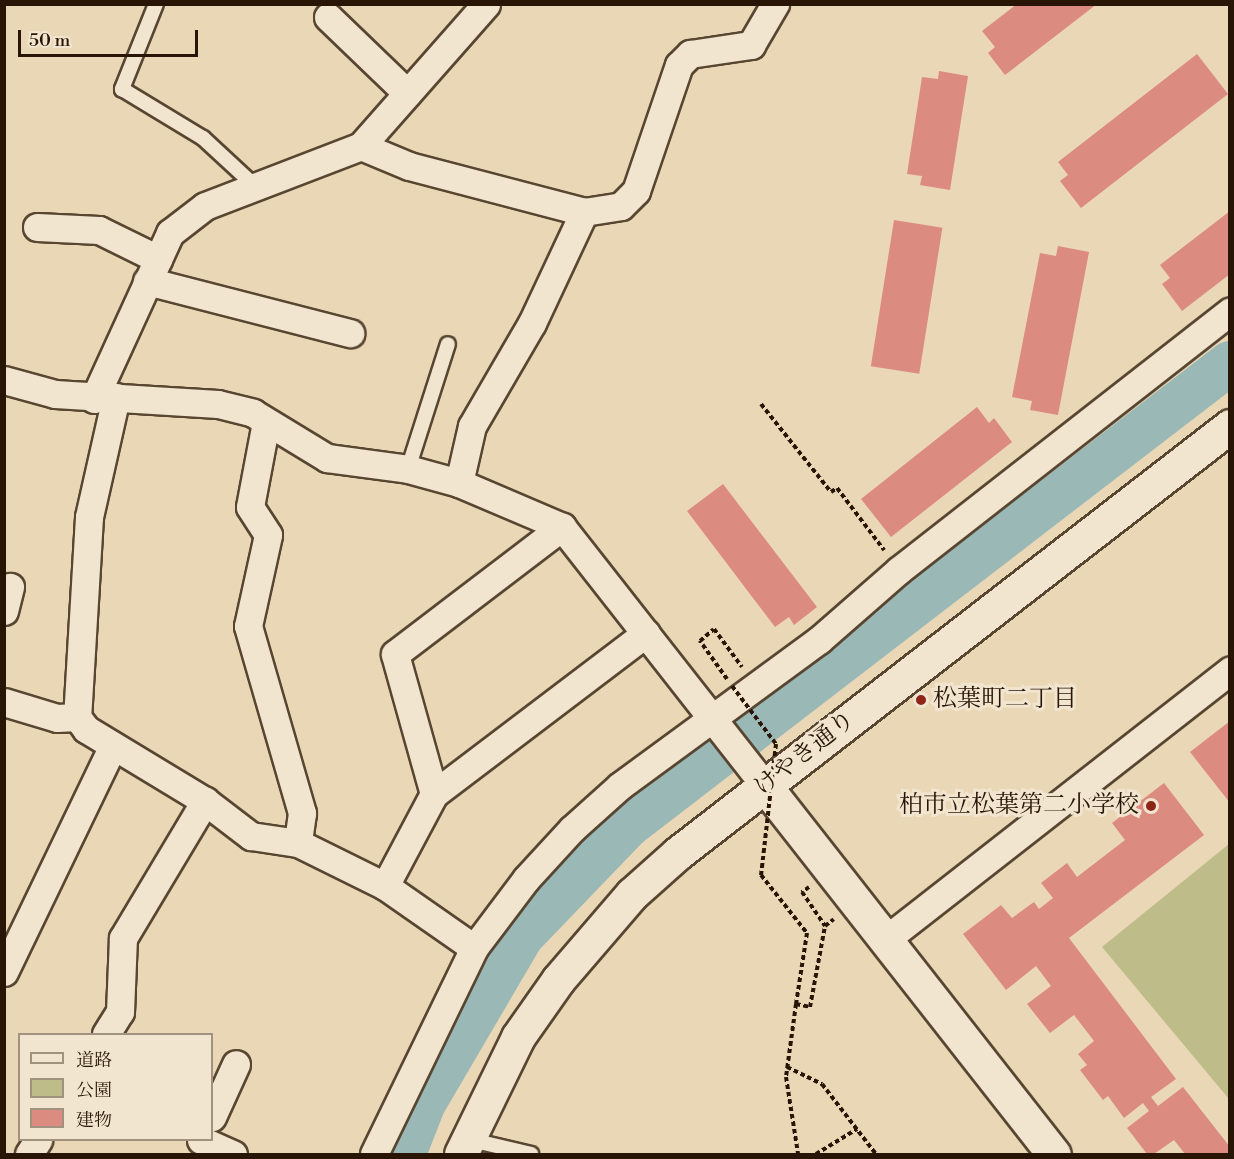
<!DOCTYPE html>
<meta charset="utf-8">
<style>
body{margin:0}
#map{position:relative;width:1234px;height:1159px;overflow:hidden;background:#ead7b6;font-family:"Libre Bodoni","Noto Serif JP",serif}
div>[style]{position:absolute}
.green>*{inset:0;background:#bebc89}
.river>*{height:44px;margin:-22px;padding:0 22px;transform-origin:22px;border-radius:22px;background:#9ab8b6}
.building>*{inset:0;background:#dc8b81;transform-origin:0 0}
.path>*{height:4px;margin-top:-2px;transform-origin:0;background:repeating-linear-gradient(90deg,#281505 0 4.5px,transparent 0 7.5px)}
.roads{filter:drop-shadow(2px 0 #584631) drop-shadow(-2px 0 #584631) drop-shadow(0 2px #584631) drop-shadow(0 -2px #584631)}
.service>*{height:14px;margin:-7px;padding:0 7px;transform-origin:7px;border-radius:7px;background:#f1e5d0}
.minor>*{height:27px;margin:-13.5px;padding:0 13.5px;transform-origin:13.5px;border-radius:13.5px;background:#f1e5d0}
.tertiary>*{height:33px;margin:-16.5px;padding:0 16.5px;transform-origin:16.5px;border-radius:16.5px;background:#f1e5d0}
.path-bridge>*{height:4px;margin-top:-2px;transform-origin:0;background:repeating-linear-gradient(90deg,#281505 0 4.5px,transparent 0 7.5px)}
.dots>*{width:16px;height:16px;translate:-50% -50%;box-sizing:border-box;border:3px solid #f1e5d0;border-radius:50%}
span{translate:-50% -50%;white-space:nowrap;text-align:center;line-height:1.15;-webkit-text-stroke:6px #f1e5d0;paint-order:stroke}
.poi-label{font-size:24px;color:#281505}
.left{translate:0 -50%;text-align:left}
.right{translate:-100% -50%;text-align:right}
.street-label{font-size:24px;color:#281505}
.frame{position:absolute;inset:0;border:6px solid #281505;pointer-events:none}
.legend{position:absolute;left:18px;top:1033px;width:195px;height:108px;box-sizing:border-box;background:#f1e5d0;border:2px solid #a1927f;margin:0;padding:8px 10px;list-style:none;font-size:18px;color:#281505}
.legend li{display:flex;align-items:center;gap:12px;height:30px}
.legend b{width:30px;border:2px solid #a1927f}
.scale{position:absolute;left:18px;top:30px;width:180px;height:27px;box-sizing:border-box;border:3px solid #281505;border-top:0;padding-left:8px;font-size:18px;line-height:21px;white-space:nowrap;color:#281505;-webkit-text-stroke:4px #f1e5d0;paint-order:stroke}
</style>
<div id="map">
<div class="green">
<div style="clip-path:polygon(1229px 844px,1229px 1099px,1102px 947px)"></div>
</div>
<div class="river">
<div style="left:404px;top:1154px;width:55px;rotate:-68.6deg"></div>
<div style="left:424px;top:1103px;width:194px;rotate:-59.6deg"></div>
<div style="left:522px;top:936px;width:154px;rotate:-46.1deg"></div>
<div style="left:629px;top:825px;width:758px;rotate:-37.55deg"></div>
</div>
<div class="building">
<div style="clip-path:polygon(1017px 4px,1097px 4px,1005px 75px,988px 53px,995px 47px,982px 31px)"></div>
<div style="clip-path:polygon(1197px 54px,1228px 94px,1081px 208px,1060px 181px,1068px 175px,1058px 162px)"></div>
<div style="clip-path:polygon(939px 71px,968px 76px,950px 190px,920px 185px,922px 176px,907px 174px,922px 77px,938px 79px)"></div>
<div style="clip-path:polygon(1230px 211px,1230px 274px,1182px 311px,1162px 284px,1170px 278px,1160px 265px)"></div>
<div style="left:894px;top:220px;width:49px;height:148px;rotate:9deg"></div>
<div style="clip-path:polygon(1058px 246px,1089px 252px,1058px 415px,1030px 410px,1032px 401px,1012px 397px,1040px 253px,1056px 256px)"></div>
<div style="clip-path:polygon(977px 407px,989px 423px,994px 418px,1012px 442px,891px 537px,861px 499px)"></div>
<div style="clip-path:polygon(723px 484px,817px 607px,794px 625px,789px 617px,775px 627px,687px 511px)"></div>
<div style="clip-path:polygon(1230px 721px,1230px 803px,1190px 752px)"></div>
<div style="clip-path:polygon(1164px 783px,1204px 835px,1069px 938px,1176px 1079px,1151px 1097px,1158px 1106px,1183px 1087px,1230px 1147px,1230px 1154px,1185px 1154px,1174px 1140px,1154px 1154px,1147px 1154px,1127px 1128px,1149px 1111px,1143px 1103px,1124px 1118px,1108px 1096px,1103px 1100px,1080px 1070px,1087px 1065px,1078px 1054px,1094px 1041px,1074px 1015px,1050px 1033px,1027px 1004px,1051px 986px,1036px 966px,1006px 990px,963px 934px,1001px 905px,1012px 918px,1034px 902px,1039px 909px,1053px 898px,1041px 883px,1067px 863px,1077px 877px,1125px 840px,1112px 823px)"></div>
</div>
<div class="path">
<div style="left:761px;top:404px;width:112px;rotate:51.5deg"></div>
<div style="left:831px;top:492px;width:7px;rotate:-34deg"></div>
<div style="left:837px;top:488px;width:78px;rotate:52.8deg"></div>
<div style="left:727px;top:679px;width:47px;rotate:-125.4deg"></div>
<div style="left:700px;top:641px;width:18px;rotate:-41deg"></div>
<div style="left:714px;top:629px;width:47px;rotate:53.6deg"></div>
<div style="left:761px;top:875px;width:74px;rotate:51.6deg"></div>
<div style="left:807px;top:933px;width:72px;rotate:98.8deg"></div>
<div style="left:796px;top:1004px;width:14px;rotate:12deg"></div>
<div style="left:810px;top:1007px;width:82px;rotate:-79.5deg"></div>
<div style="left:825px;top:926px;width:11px;rotate:-38deg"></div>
<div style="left:809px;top:887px;width:9px;rotate:144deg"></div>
<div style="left:802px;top:892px;width:41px;rotate:55.9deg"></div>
<div style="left:796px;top:1004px;width:74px;rotate:97.8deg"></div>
<div style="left:786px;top:1077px;width:78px;rotate:81.1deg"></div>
<div style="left:787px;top:1067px;width:39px;rotate:26deg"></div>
<div style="left:822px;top:1084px;width:88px;rotate:52.4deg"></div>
<div style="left:816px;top:1154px;width:48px;rotate:-31.4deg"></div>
</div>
<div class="roads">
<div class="service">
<div style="left:156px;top:4px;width:92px;rotate:111.8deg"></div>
<div style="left:122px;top:89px;width:95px;rotate:31.2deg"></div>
<div style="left:203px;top:138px;width:72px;rotate:42.8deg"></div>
<div style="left:408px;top:469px;width:131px;rotate:-72.3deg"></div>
<div style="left:467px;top:1139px;width:66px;rotate:13.2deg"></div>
</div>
<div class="minor">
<div style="left:328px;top:17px;width:110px;rotate:43.9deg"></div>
<div style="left:361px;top:146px;width:189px;rotate:-48.6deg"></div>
<div style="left:37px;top:227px;width:62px;rotate:2.8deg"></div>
<div style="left:99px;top:230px;width:66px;rotate:26.2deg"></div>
<div style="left:147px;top:281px;width:210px;rotate:14.4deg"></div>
<div style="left:4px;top:380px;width:53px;rotate:15.4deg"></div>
<div style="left:55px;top:394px;width:163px;rotate:3.5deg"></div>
<div style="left:218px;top:404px;width:36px;rotate:14deg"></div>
<div style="left:253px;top:413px;width:87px;rotate:31.3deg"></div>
<div style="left:327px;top:458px;width:82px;rotate:7.7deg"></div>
<div style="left:408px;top:469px;width:53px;rotate:15.4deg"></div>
<div style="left:459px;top:483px;width:112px;rotate:23.1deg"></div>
<div style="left:562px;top:527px;width:329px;rotate:51.9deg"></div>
<div style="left:116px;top:397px;width:123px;rotate:102.7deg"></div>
<div style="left:89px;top:517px;width:200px;rotate:93.4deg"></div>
<div style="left:77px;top:717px;width:15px;rotate:53deg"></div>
<div style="left:86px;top:729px;width:139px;rotate:31.2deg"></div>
<div style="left:205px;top:801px;width:58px;rotate:37.3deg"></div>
<div style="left:251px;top:836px;width:48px;rotate:8.5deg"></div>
<div style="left:298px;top:843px;width:97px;rotate:26.3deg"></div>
<div style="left:385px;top:886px;width:108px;rotate:34.9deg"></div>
<div style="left:94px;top:399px;width:183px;rotate:-65.4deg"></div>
<div style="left:170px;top:233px;width:44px;rotate:-37.6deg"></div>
<div style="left:205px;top:206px;width:167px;rotate:-21deg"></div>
<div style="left:361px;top:146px;width:52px;rotate:22.6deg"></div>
<div style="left:409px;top:166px;width:181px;rotate:14.7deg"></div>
<div style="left:584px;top:212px;width:37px;rotate:-9deg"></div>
<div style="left:621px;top:206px;width:21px;rotate:-45deg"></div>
<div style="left:636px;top:191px;width:133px;rotate:-71.2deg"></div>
<div style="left:679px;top:65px;width:16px;rotate:-45deg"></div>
<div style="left:690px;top:54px;width:62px;rotate:-8.4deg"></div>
<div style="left:751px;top:45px;width:48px;rotate:-59.7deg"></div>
<div style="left:266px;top:422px;width:86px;rotate:100.7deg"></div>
<div style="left:250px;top:507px;width:33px;rotate:57deg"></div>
<div style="left:268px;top:535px;width:93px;rotate:102.4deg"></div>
<div style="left:248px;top:626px;width:195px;rotate:73.9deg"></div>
<div style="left:302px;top:813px;width:30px;rotate:98deg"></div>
<div style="left:459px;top:483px;width:58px;rotate:-77.2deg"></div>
<div style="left:472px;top:426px;width:119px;rotate:-59.8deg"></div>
<div style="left:532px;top:323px;width:123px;rotate:-64.9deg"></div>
<div style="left:4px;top:611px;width:25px;rotate:-76deg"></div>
<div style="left:4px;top:702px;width:55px;rotate:16.8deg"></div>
<div style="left:57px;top:718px;width:20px;rotate:-3deg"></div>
<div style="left:434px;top:794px;width:266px;rotate:-37.2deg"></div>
<div style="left:385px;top:886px;width:104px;rotate:-62deg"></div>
<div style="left:434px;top:794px;width:145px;rotate:-105.6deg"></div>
<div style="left:395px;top:654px;width:210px;rotate:-37.3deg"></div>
<div style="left:885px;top:940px;width:438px;rotate:-38deg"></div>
<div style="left:4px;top:972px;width:251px;rotate:-64.3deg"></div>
<div style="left:106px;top:1034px;width:26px;rotate:-58deg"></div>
<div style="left:120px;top:1012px;width:74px;rotate:-87.7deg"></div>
<div style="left:123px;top:938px;width:160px;rotate:-59.1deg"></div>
<div style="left:212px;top:1117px;width:58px;rotate:-65.6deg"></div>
<div style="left:201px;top:1140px;width:35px;rotate:24deg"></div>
<div style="left:29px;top:1154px;width:17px;rotate:-57deg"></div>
<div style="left:374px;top:1154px;width:229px;rotate:-64.1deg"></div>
<div style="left:474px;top:948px;width:86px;rotate:-53deg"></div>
<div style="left:526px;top:879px;width:68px;rotate:-47.4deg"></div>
<div style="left:572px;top:829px;width:64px;rotate:-41.9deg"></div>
<div style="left:620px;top:786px;width:247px;rotate:-36.3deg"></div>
<div style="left:819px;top:640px;width:106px;rotate:-41.2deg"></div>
<div style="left:899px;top:570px;width:420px;rotate:-38deg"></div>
</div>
<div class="tertiary">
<div style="left:765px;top:786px;width:468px;rotate:51.9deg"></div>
<div style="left:461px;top:1154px;width:130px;rotate:-64deg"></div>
<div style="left:518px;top:1037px;width:70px;rotate:-54.9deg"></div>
<div style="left:558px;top:980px;width:113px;rotate:-49.3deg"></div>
<div style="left:632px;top:894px;width:62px;rotate:-41.7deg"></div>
<div style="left:678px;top:853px;width:698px;rotate:-37.72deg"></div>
</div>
</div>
<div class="path-bridge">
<div style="left:732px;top:686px;width:73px;rotate:52.8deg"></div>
<div style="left:776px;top:744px;width:132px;rotate:96.5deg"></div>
</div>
<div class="dots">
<div style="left:921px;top:700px;background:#8f2418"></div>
<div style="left:1151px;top:806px;background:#8f2418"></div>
</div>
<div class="poi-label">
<span class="left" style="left:933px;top:700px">松葉町二丁目</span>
<span class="right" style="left:1139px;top:806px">柏市立松葉第二小学校</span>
</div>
<div class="street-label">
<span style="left:805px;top:754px;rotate:-38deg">けやき通り</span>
</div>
<div class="frame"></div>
<ul class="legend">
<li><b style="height:8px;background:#f1e5d0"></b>道路</li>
<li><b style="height:16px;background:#bebc89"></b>公園</li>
<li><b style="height:16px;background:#dc8b81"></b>建物</li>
</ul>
<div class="scale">50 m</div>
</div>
